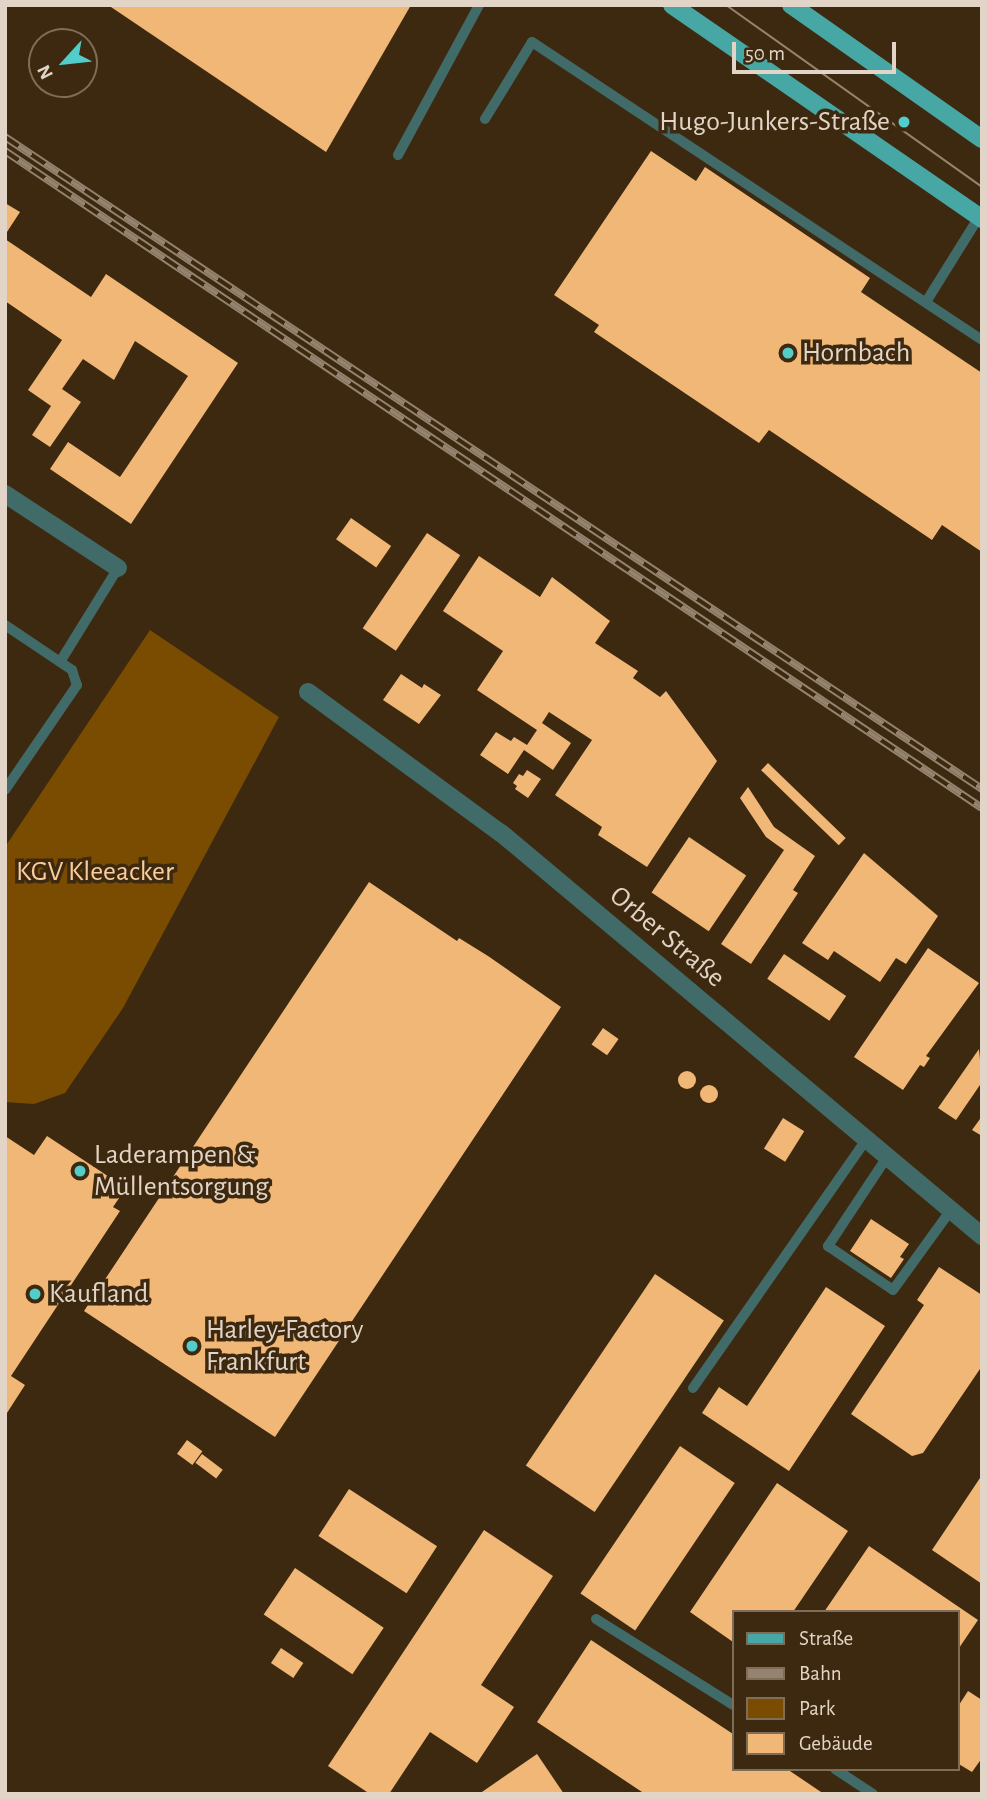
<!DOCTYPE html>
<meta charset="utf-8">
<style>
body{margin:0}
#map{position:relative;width:987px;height:1799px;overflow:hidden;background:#3d290f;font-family:"Alegreya Sans",sans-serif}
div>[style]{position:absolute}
.green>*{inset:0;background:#7a4c02}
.building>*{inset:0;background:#f0b776;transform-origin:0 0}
.round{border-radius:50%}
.lane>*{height:10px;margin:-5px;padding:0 5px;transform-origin:5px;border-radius:5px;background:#406b69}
.street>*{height:18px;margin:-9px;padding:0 9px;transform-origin:9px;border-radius:9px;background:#406b69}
.primary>*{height:18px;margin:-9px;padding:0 9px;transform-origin:9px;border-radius:9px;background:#47a7a4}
.tram>*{height:2px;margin:-1px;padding:0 1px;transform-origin:1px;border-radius:1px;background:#94836f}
.rail>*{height:8px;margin-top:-4px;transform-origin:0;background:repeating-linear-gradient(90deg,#3d290f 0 16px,#94836f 0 32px);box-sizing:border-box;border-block:2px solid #94836f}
.dots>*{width:19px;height:19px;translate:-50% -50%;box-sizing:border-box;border:4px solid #3d290f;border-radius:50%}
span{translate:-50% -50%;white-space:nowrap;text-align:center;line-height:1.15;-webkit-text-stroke:7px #3d290f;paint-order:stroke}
.poi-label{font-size:28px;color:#e2d4c6}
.right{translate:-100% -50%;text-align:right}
.left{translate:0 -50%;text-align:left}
.park-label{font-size:28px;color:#facd9c}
.street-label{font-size:28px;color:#e2d4c6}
.frame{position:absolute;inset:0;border:7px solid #e2d4c6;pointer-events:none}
.legend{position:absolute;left:732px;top:1610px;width:228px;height:161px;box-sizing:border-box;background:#3d290f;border:2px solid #7f6d58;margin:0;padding:9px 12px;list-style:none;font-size:21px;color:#e2d4c6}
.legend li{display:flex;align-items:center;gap:14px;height:35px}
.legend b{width:35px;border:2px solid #7f6d58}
.north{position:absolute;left:28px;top:28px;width:70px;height:70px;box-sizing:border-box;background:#3d290f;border:2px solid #7f6d58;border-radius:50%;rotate:243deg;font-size:19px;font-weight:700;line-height:28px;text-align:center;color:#e2d4c6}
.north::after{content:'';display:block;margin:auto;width:24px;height:32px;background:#53cdc9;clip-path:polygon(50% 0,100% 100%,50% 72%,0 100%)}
.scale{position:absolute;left:732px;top:42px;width:164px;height:32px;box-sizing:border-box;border:4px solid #e2d4c6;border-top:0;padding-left:9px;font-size:21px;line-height:24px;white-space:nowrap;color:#e2d4c6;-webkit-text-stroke:5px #3d290f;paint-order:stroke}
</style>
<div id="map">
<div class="green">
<div style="clip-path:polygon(150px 630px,279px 717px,123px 1008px,65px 1093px,34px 1104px,5px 1102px,5px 847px)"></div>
</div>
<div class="building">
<div style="clip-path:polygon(108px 5px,411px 5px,326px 152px)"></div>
<div style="clip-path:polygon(651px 151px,696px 181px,705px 167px,870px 278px,861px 292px,982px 373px,982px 552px,942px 525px,932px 540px,769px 430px,759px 443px,594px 332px,599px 325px,554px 295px)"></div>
<div style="clip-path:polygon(5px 203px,20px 212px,5px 235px)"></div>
<div style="clip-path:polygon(5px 239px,91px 297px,106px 274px,238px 363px,131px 524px,50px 469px,68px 442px,120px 477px,188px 376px,135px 341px,114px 380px,83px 359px,62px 389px,81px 402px,50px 447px,32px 435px,51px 406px,28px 390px,62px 340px,5px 301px)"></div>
<div style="left:351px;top:518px;width:49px;height:26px;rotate:35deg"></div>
<div style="left:427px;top:533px;width:40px;height:115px;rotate:34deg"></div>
<div style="clip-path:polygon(479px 556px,540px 597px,552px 577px,610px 621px,595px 643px,638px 671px,633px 678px,660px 697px,666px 691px,717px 761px,647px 867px,598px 835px,602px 827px,555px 795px,592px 740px,549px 712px,542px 723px,571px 743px,553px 770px,524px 750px,508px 774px,480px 755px,496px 732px,511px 741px,514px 737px,527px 745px,537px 730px,477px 690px,503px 651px,443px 611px)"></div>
<div style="clip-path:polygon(401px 674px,422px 688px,424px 684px,441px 695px,419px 724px,383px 700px)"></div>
<div style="left:768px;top:763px;width:108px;height:10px;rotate:44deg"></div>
<div style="clip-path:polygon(527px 770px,541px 779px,528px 798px,515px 789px,517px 786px,513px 783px,519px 774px,523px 776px)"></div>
<div style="clip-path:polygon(748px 787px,774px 827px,815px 856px,793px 890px,798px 893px,751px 964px,721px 944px,784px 850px,766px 837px,740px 798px)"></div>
<div style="left:689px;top:837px;width:69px;height:67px;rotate:34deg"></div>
<div style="clip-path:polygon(864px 853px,938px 916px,906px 964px,896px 958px,880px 982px,834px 951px,828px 960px,802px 943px)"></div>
<div style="clip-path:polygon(369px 882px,457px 941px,459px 938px,488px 956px,561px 1007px,275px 1437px,84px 1311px)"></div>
<div style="clip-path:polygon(928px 948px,979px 983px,926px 1056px,930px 1058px,924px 1067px,920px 1065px,903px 1090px,854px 1057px)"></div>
<div style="left:784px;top:954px;width:75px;height:30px;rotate:34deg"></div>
<div style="left:603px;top:1028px;width:19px;height:20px;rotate:35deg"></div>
<div style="clip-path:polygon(979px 1049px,982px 1082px,956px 1120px,938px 1108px)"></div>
<div class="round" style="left:678px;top:1071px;width:18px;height:18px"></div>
<div class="round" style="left:700px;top:1085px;width:18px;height:18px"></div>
<div style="left:783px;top:1118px;width:25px;height:36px;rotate:32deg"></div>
<div style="clip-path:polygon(980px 1119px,982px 1121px,982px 1136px,972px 1130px)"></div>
<div style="clip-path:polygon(5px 1136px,34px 1155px,47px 1136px,126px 1188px,113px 1207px,120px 1211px,11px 1376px,25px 1385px,5px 1416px)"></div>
<div style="clip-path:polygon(871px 1219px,909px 1244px,900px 1257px,904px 1259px,891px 1278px,850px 1251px)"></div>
<div style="clip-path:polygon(939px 1267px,982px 1295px,982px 1366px,923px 1453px,912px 1456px,851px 1414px,924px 1305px,917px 1300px)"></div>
<div style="left:655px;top:1274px;width:83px;height:231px;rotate:34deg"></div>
<div style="clip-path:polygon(826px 1287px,885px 1326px,789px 1471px,702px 1413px,719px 1387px,747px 1406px)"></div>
<div style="left:187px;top:1440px;width:19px;height:17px;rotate:36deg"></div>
<div style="left:680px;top:1446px;width:66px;height:178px;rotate:34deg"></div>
<div style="left:202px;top:1454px;width:26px;height:11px;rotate:37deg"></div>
<div style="clip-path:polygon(982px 1475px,982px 1584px,932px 1550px)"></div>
<div style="clip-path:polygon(777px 1483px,848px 1531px,793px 1612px,733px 1612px,733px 1642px,690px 1612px)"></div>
<div style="left:349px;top:1489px;width:105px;height:56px;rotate:33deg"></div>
<div style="clip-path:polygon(484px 1530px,553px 1576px,481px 1685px,514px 1707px,477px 1763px,430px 1732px,389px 1794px,370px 1794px,328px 1766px)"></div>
<div style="clip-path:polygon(869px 1546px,978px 1620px,957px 1651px,957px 1612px,824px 1612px)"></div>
<div style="left:295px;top:1568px;width:107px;height:56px;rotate:34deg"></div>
<div style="clip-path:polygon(591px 1640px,733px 1734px,733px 1769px,787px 1769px,824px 1794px,645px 1794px,537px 1722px)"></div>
<div style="left:281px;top:1648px;width:27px;height:18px;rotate:34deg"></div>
<div style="clip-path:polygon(968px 1691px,982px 1700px,982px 1758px,972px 1772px,957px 1763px,957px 1708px)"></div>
<div style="clip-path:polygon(537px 1754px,564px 1794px,479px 1794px)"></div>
</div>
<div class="lane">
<div style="left:485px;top:119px;width:90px;rotate:-58.6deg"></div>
<div style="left:532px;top:42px;width:540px;rotate:33.51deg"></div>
<div style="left:398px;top:155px;width:170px;rotate:-61.6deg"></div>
<div style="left:926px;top:302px;width:100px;rotate:-58.1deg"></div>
<div style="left:5px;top:625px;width:81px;rotate:33.9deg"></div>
<div style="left:72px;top:670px;width:16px;rotate:72deg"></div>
<div style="left:77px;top:685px;width:127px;rotate:124.4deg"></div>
<div style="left:60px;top:662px;width:110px;rotate:-58.3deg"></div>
<div style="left:887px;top:1157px;width:107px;rotate:123.5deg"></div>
<div style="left:828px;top:1246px;width:78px;rotate:34.1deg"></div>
<div style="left:893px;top:1290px;width:99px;rotate:-54.1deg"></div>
<div style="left:693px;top:1388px;width:304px;rotate:-55.1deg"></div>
<div style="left:596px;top:1619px;width:162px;rotate:32.1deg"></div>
<div style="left:835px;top:1769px;width:45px;rotate:33.3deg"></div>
</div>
<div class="street">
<div style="left:5px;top:494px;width:135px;rotate:33.2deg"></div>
<div style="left:308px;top:692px;width:239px;rotate:36.2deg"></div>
<div style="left:501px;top:833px;width:628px;rotate:39.96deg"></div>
</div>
<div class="primary">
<div style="left:672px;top:5px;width:377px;rotate:34.6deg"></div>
<div style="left:791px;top:5px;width:233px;rotate:35.1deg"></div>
</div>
<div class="tram">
<div style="left:726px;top:5px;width:314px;rotate:35.4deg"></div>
</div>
<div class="rail">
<div style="left:5px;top:137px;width:1175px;rotate:33.72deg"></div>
<div style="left:5px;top:151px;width:1177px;rotate:33.92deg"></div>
</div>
<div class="dots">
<div style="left:904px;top:122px;background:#53cdc9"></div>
<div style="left:788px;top:353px;background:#53cdc9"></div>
<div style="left:80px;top:1171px;background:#53cdc9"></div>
<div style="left:35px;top:1294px;background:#53cdc9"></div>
<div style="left:192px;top:1346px;background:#53cdc9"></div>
</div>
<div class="poi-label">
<span class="right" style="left:890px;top:122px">Hugo-Junkers-Straße</span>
<span class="left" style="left:802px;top:353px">Hornbach</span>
<span class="left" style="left:94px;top:1171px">Laderampen &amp;<br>Müllentsorgung</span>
<span class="left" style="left:49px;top:1294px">Kaufland</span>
<span class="left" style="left:206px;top:1346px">Harley-Factory<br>Frankfurt</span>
</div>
<div class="park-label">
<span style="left:95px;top:872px">KGV Kleeacker</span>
</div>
<div class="street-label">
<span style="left:667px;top:937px;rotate:40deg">Orber Straße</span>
</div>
<div class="frame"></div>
<ul class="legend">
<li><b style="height:9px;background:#47a7a4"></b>Straße</li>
<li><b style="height:9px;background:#94836f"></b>Bahn</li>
<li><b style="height:19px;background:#7a4c02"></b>Park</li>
<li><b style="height:19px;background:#f0b776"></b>Gebäude</li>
</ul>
<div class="north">N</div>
<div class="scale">50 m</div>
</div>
